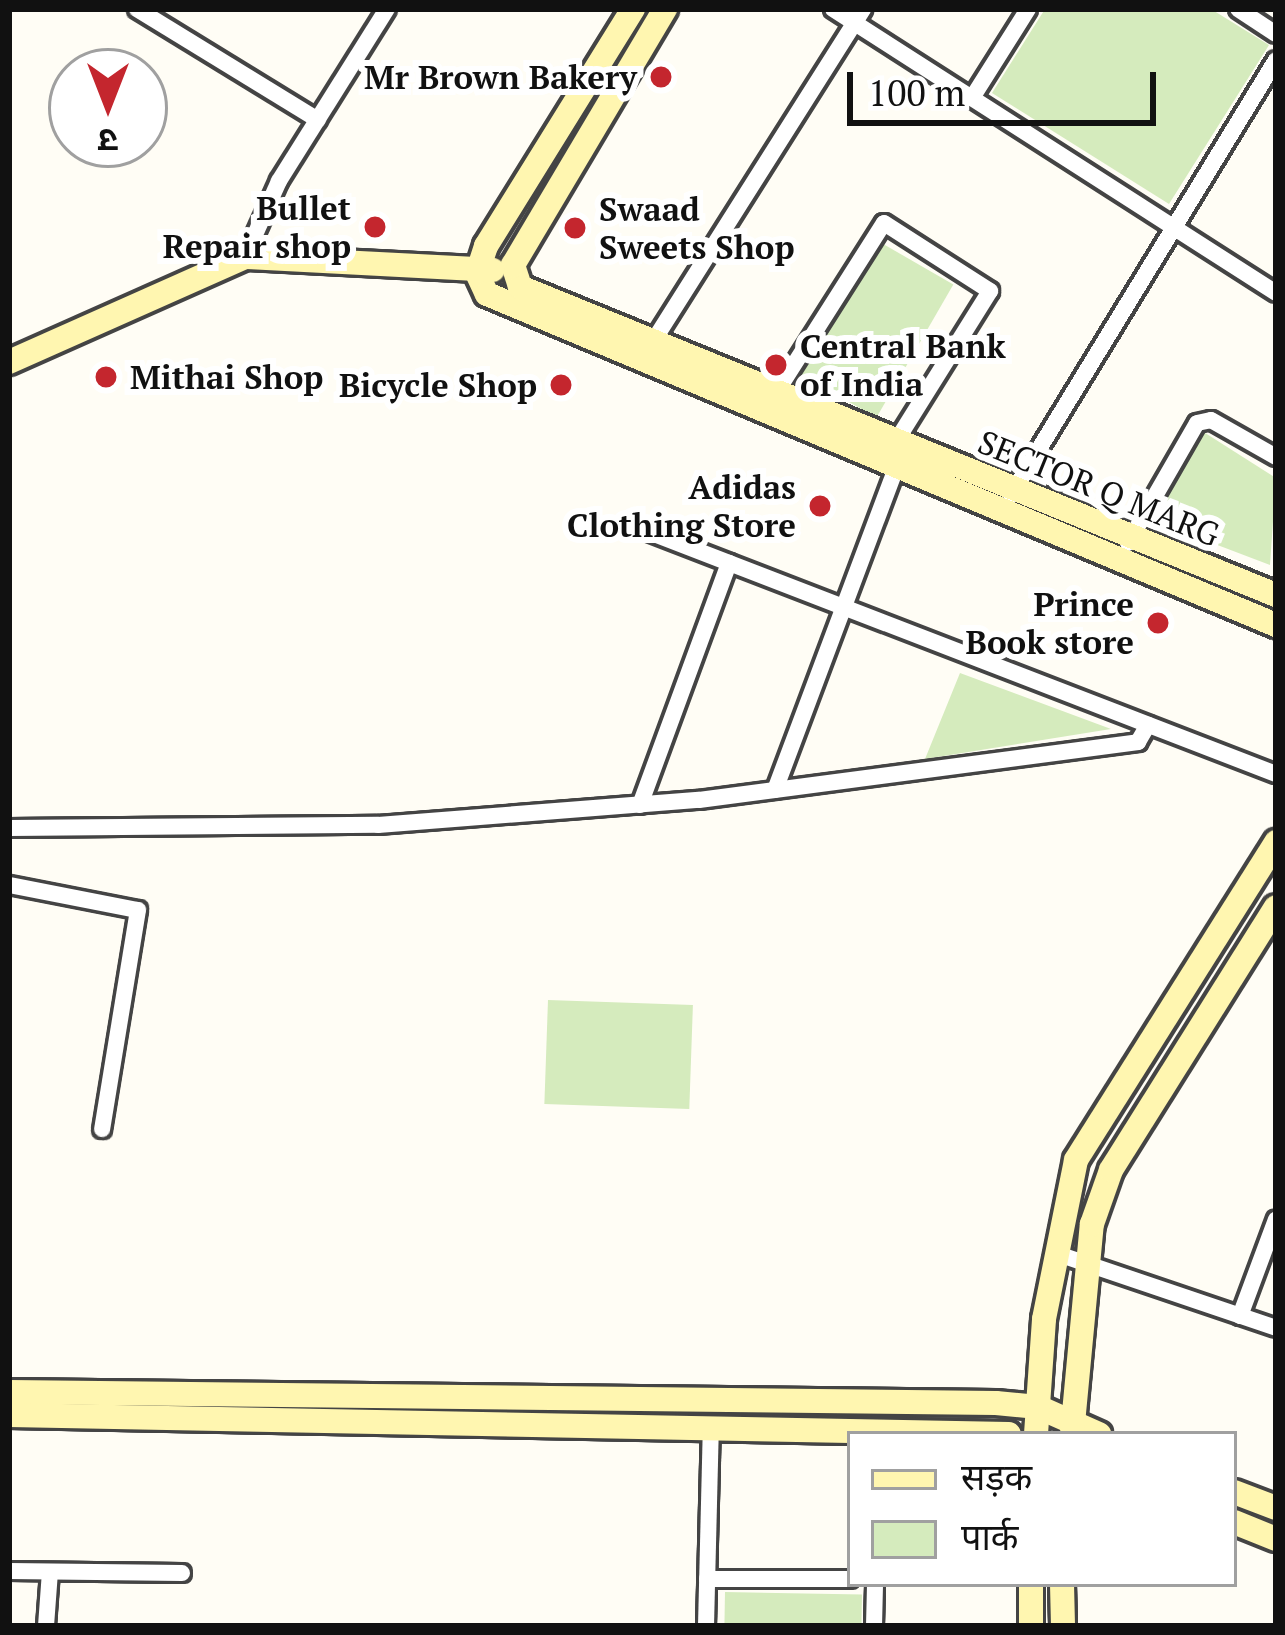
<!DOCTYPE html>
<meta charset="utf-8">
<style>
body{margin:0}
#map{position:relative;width:1285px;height:1635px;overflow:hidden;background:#fffdf5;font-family:"PT Serif","Noto Sans Devanagari",serif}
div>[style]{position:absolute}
.green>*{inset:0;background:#d5ebbd;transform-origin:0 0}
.roads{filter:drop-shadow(3px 0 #444) drop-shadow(-3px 0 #444) drop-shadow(0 3px #444) drop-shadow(0 -3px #444)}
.street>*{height:16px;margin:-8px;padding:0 8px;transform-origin:8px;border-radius:8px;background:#fff}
.secondary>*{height:24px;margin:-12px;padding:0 12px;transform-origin:12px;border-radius:12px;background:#fff6b0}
.dots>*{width:33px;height:33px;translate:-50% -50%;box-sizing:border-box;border:6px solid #fff;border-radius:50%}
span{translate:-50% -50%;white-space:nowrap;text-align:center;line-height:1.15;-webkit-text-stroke:12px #fff;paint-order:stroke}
.poi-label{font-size:33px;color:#111;font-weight:700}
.right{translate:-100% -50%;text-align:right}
.left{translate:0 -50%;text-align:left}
.street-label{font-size:33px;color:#111}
.frame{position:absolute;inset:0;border:12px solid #111;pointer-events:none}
.legend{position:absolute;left:847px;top:1431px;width:390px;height:156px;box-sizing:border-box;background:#fff;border:3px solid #a0a0a0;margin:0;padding:15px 21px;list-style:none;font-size:36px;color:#111}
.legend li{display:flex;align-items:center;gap:24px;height:60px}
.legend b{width:60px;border:3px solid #a0a0a0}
.north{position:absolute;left:48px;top:48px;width:120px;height:120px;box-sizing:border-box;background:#fff;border:3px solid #a0a0a0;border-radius:50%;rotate:180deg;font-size:33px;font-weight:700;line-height:48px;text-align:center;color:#111}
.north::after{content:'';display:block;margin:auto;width:42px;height:54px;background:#c4262e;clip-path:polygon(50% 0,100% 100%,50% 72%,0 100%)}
.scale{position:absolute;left:847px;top:72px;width:309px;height:54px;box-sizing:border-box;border:6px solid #111;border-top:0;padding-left:15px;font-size:36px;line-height:42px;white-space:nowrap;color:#111;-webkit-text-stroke:9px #fff;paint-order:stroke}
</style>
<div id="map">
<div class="green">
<div style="clip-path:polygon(1045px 9px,1211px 9px,1269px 45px,1169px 204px,992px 93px)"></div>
<div style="left:878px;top:241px;width:87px;height:154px;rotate:30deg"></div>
<div style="clip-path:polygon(1202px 431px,1276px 478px,1270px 565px,1149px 519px)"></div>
<div style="clip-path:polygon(960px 673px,1111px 729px,925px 759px)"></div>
<div style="left:548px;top:1000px;width:145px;height:104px;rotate:2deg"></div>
<div style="left:725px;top:1592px;width:137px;height:34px;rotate:1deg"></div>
</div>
<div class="roads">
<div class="street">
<div style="left:137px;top:9px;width:212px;rotate:31.5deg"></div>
<div style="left:833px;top:9px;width:526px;rotate:32.66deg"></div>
<div style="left:1238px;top:9px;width:45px;rotate:33.3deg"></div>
<div style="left:972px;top:98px;width:105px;rotate:-57.8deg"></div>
<div style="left:245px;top:257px;width:83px;rotate:-65.9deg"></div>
<div style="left:279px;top:181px;width:203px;rotate:-57.9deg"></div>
<div style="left:649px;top:348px;width:401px;rotate:-57.7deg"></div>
<div style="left:776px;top:393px;width:201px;rotate:-57.6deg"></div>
<div style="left:884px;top:223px;width:126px;rotate:32.7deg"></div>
<div style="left:990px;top:291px;width:183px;rotate:122deg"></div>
<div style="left:1011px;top:495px;width:509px;rotate:-58.65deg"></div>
<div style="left:649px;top:532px;width:672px;rotate:21.1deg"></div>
<div style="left:1128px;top:543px;width:138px;rotate:-60.1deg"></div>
<div style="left:1197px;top:423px;width:14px;rotate:-12deg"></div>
<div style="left:1211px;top:420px;width:75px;rotate:29.6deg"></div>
<div style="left:775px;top:790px;width:353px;rotate:-69.4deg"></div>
<div style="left:640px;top:805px;width:258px;rotate:-69.8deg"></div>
<div style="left:9px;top:828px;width:369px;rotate:-0.5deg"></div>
<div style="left:378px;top:825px;width:322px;rotate:-4.5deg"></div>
<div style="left:699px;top:800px;width:443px;rotate:-7.5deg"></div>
<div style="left:1138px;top:742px;width:20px;rotate:-60deg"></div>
<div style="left:9px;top:885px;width:131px;rotate:11deg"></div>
<div style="left:138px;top:910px;width:222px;rotate:99.3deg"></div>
<div style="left:1055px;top:1253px;width:233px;rotate:18.7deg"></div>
<div style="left:1240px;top:1316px;width:103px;rotate:-69.6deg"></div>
<div style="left:9px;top:1571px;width:173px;rotate:0.7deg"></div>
<div style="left:707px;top:1579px;width:143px"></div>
<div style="left:46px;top:1626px;width:54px;rotate:-85.8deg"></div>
<div style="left:706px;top:1626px;width:200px;rotate:-88.6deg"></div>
<div style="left:874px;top:1626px;width:42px;rotate:-88.6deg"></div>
</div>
<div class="secondary">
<div style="left:633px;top:9px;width:279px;rotate:121.8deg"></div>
<div style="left:486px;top:246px;width:28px;rotate:108deg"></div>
<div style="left:477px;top:273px;width:23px;rotate:65deg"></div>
<div style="left:487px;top:294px;width:856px;rotate:22.76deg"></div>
<div style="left:513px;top:265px;width:23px;rotate:72deg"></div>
<div style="left:520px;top:287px;width:816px;rotate:22.17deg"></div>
<div style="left:513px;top:265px;width:298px;rotate:-59.3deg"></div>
<div style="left:9px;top:362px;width:258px;rotate:-24deg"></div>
<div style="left:245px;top:257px;width:248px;rotate:3deg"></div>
<div style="left:9px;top:1392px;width:987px;rotate:0.64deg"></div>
<div style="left:996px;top:1403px;width:42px;rotate:5.4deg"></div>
<div style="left:1038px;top:1407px;width:67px;rotate:23.9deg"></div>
<div style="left:9px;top:1415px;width:1000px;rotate:1.09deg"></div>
<div style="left:1036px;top:1434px;width:115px;rotate:-86deg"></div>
<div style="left:1044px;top:1319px;width:162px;rotate:-78.6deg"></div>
<div style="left:1076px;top:1160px;width:376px;rotate:-57.8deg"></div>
<div style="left:1072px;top:1434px;width:211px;rotate:-84.6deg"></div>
<div style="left:1092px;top:1224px;width:57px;rotate:-70.6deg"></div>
<div style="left:1111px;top:1170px;width:310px;rotate:-57.9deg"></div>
<div style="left:1234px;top:1492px;width:45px;rotate:20.9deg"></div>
<div style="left:1234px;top:1522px;width:45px;rotate:22deg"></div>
<div style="left:1062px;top:1584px;width:42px;rotate:88.6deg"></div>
<div style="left:1031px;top:1626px;width:42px;rotate:-90deg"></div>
</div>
</div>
<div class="dots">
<div style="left:661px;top:77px;background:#c4262e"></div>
<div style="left:375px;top:227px;background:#c4262e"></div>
<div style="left:575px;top:228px;background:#c4262e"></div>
<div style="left:776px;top:365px;background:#c4262e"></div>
<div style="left:106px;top:377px;background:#c4262e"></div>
<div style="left:561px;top:385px;background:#c4262e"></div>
<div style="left:820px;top:506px;background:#c4262e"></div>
<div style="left:1158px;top:623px;background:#c4262e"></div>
</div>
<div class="poi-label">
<span class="right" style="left:637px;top:77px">Mr Brown Bakery</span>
<span class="right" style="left:351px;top:227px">Bullet<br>Repair shop</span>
<span class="left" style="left:599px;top:228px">Swaad<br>Sweets Shop</span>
<span class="left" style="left:800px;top:365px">Central Bank<br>of India</span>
<span class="left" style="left:130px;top:377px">Mithai Shop</span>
<span class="right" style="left:537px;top:385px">Bicycle Shop</span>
<span class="right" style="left:796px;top:506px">Adidas<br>Clothing Store</span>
<span class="right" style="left:1134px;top:623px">Prince<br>Book store</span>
</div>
<div class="street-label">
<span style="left:1099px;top:488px;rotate:22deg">SECTOR Q MARG</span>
</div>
<div class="frame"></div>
<ul class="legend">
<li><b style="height:15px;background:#fff6b0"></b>सड़क</li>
<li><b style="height:33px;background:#d5ebbd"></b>पार्क</li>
</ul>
<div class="north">उ</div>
<div class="scale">100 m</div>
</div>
